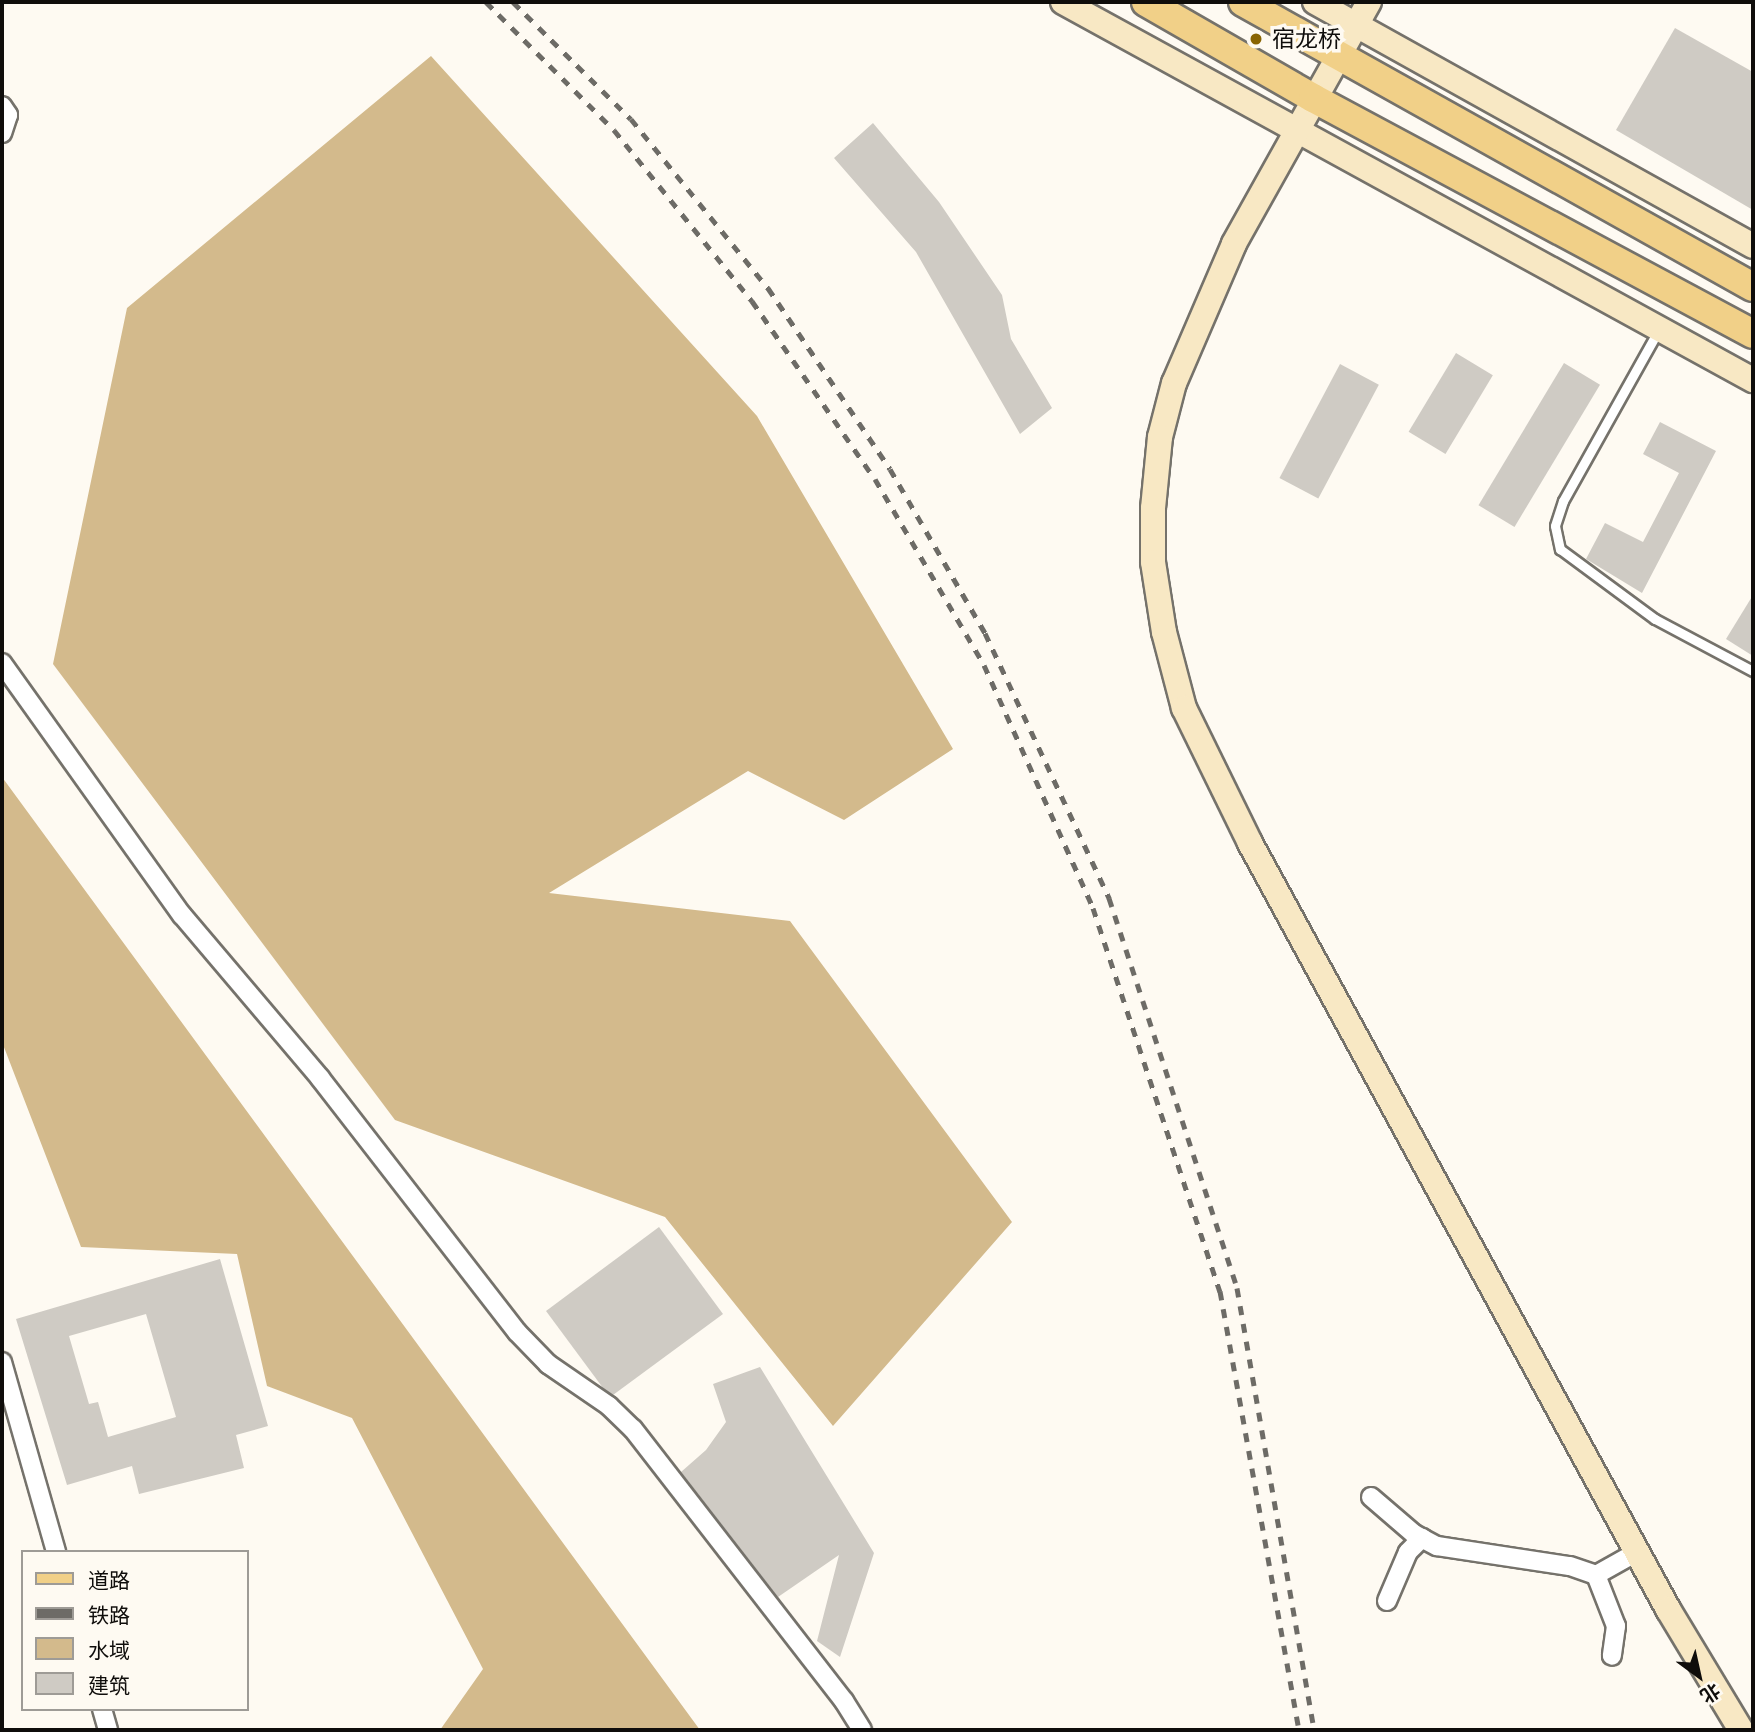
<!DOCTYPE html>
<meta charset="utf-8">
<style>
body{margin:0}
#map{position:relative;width:1755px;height:1732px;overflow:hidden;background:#fefaf2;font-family:"PT Sans","Noto Sans SC",sans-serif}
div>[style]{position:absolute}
.water>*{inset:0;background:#d3ba8c}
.building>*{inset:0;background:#cfcbc4;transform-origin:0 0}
.roads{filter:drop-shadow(2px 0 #75726b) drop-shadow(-2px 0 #75726b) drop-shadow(0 2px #75726b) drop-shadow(0 -2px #75726b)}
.lane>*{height:9px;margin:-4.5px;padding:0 4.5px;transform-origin:4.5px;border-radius:4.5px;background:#fff}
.street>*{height:18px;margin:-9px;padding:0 9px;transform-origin:9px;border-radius:9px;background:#fff}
.secondary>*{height:24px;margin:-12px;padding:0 12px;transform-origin:12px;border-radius:12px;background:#f8e8c4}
.primary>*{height:28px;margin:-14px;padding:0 14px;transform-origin:14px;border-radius:14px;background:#f1d088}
.rail>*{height:5px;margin-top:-2.5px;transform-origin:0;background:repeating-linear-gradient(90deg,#6d6b66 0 9px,transparent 0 18px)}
.dots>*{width:19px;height:19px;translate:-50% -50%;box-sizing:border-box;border:4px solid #fefaf2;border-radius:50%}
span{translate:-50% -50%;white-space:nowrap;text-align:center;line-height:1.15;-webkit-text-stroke:7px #fefaf2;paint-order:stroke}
.poi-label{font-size:23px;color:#0f0d0b}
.left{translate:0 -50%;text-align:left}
.frame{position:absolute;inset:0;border:4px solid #0f0d0b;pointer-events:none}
.legend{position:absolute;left:21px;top:1550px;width:228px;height:161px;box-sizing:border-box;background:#fefaf2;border:2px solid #9e9b96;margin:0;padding:9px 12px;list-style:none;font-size:21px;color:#0f0d0b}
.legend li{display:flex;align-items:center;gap:14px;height:35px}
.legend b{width:35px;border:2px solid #9e9b96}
.north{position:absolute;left:1664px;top:1641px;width:70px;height:70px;-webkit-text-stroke:5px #fefaf2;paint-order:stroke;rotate:147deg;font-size:19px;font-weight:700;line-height:28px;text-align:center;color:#0f0d0b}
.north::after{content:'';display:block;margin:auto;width:24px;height:32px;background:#0f0d0b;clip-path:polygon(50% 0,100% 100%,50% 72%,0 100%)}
</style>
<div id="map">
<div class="water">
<div style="clip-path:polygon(431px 56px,757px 416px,953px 749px,844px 820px,748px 771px,549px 893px,790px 921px,1012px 1222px,833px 1426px,665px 1217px,395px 1120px,53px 664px,127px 308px)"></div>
<div style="clip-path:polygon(2px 777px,700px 1730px,440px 1730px,483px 1669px,352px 1418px,267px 1386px,237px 1254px,81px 1247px,2px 1042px)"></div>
</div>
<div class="building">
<div style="clip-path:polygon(1675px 28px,1753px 72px,1753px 210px,1616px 130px)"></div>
<div style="clip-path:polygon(873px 123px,939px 202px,1002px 295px,1011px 339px,1052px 408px,1020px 434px,916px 252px,834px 158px)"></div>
<div style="left:1456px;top:353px;width:43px;height:92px;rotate:31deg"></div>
<div style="left:1564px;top:363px;width:42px;height:166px;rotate:31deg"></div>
<div style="left:1340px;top:364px;width:44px;height:129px;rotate:28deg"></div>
<div style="clip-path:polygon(1660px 422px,1716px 451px,1642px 593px,1586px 559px,1605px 523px,1643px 542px,1679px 473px,1643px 454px)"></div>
<div style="clip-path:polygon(1753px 595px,1753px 656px,1726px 639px)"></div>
<div style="clip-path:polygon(659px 1227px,723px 1314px,613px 1395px,603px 1388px,546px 1311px)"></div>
<div style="clip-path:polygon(evenodd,220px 1259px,268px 1426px,236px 1435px,244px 1468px,139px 1494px,132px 1466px,67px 1485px,16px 1319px,220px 1259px,146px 1314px,176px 1417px,108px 1437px,98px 1402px,89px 1404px,69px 1336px,146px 1314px)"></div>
<div style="clip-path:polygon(760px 1367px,874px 1553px,840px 1657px,817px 1641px,839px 1555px,778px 1597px,681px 1472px,706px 1450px,726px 1422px,713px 1384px)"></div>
</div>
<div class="roads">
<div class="lane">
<div style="left:1658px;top:331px;width:195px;rotate:119.2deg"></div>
<div style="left:1563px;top:501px;width:26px;rotate:108deg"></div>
<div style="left:1555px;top:526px;width:24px;rotate:78deg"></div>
<div style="left:1560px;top:549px;width:118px;rotate:36.4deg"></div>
<div style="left:1655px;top:619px;width:111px;rotate:28deg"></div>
</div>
<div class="street">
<div style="left:2px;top:106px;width:11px;rotate:56deg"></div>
<div style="left:8px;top:115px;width:19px;rotate:108deg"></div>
<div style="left:2px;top:663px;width:310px;rotate:54.5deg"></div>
<div style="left:182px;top:915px;width:214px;rotate:49.7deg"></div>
<div style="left:320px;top:1078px;width:321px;rotate:52.2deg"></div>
<div style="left:517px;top:1332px;width:45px;rotate:45.9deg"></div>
<div style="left:548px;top:1364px;width:74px;rotate:34.5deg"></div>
<div style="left:609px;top:1406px;width:33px;rotate:44deg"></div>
<div style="left:633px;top:1429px;width:344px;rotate:52.2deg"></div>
<div style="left:844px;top:1701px;width:34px;rotate:58deg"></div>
<div style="left:2px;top:1362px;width:198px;rotate:74.1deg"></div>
<div style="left:1371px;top:1497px;width:57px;rotate:40.7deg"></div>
<div style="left:1414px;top:1534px;width:26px;rotate:28deg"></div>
<div style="left:1437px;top:1546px;width:134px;rotate:8.6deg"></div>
<div style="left:1570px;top:1566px;width:28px;rotate:19deg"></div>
<div style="left:1596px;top:1575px;width:55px;rotate:68.6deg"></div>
<div style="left:1616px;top:1626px;width:30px;rotate:98deg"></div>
<div style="left:1596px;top:1575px;width:47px;rotate:-29.3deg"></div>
<div style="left:1387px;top:1601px;width:53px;rotate:-66.8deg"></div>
<div style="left:1408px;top:1552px;width:20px;rotate:-45deg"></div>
<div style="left:102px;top:1709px;width:22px;rotate:74deg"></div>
</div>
<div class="secondary">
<div style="left:1063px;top:2px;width:787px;rotate:28.72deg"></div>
<div style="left:1315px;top:2px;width:501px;rotate:29.12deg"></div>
<div style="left:1369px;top:2px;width:277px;rotate:119.2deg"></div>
<div style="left:1234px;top:244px;width:151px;rotate:113.3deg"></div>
<div style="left:1174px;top:383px;width:56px;rotate:104.5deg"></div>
<div style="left:1160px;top:437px;width:71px;rotate:95.6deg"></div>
<div style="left:1153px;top:508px;width:54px;rotate:90deg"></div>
<div style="left:1153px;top:562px;width:71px;rotate:81.1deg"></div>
<div style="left:1164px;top:632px;width:79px;rotate:75.3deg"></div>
<div style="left:1184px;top:708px;width:150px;rotate:63.9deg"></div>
<div style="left:1250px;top:843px;width:873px;rotate:61.38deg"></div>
<div style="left:1668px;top:1609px;width:141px;rotate:58.9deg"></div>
</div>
<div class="primary">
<div style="left:1146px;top:2px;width:193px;rotate:29.9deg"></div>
<div style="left:1313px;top:98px;width:499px;rotate:28.2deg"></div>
<div style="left:1243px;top:2px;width:584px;rotate:29.2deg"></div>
</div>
</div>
<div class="rail">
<div style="left:486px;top:2px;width:181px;rotate:45deg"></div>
<div style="left:614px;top:130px;width:220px;rotate:51.1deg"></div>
<div style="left:752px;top:301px;width:216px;rotate:55.4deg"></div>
<div style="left:875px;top:479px;width:216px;rotate:59.6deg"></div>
<div style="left:984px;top:665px;width:266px;rotate:65.8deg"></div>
<div style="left:1093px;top:908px;width:404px;rotate:71.7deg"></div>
<div style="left:1220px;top:1291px;width:446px;rotate:79.8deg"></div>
<div style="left:513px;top:2px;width:166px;rotate:44.8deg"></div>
<div style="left:631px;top:119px;width:218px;rotate:51deg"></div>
<div style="left:768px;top:288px;width:218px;rotate:56deg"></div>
<div style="left:890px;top:469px;width:190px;rotate:59.9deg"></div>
<div style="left:985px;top:633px;width:293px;rotate:64.9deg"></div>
<div style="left:1109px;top:898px;width:410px;rotate:71.8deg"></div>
<div style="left:1237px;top:1288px;width:449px;rotate:80.1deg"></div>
</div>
<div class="dots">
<div style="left:1256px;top:39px;background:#896402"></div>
</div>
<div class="poi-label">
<span class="left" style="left:1272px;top:39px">宿龙桥</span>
</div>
<div class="frame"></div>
<ul class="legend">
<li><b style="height:9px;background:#f1d088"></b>道路</li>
<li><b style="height:9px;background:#6d6b66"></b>铁路</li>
<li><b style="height:19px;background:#d3ba8c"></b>水域</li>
<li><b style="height:19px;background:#cfcbc4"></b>建筑</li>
</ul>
<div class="north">北</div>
</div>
